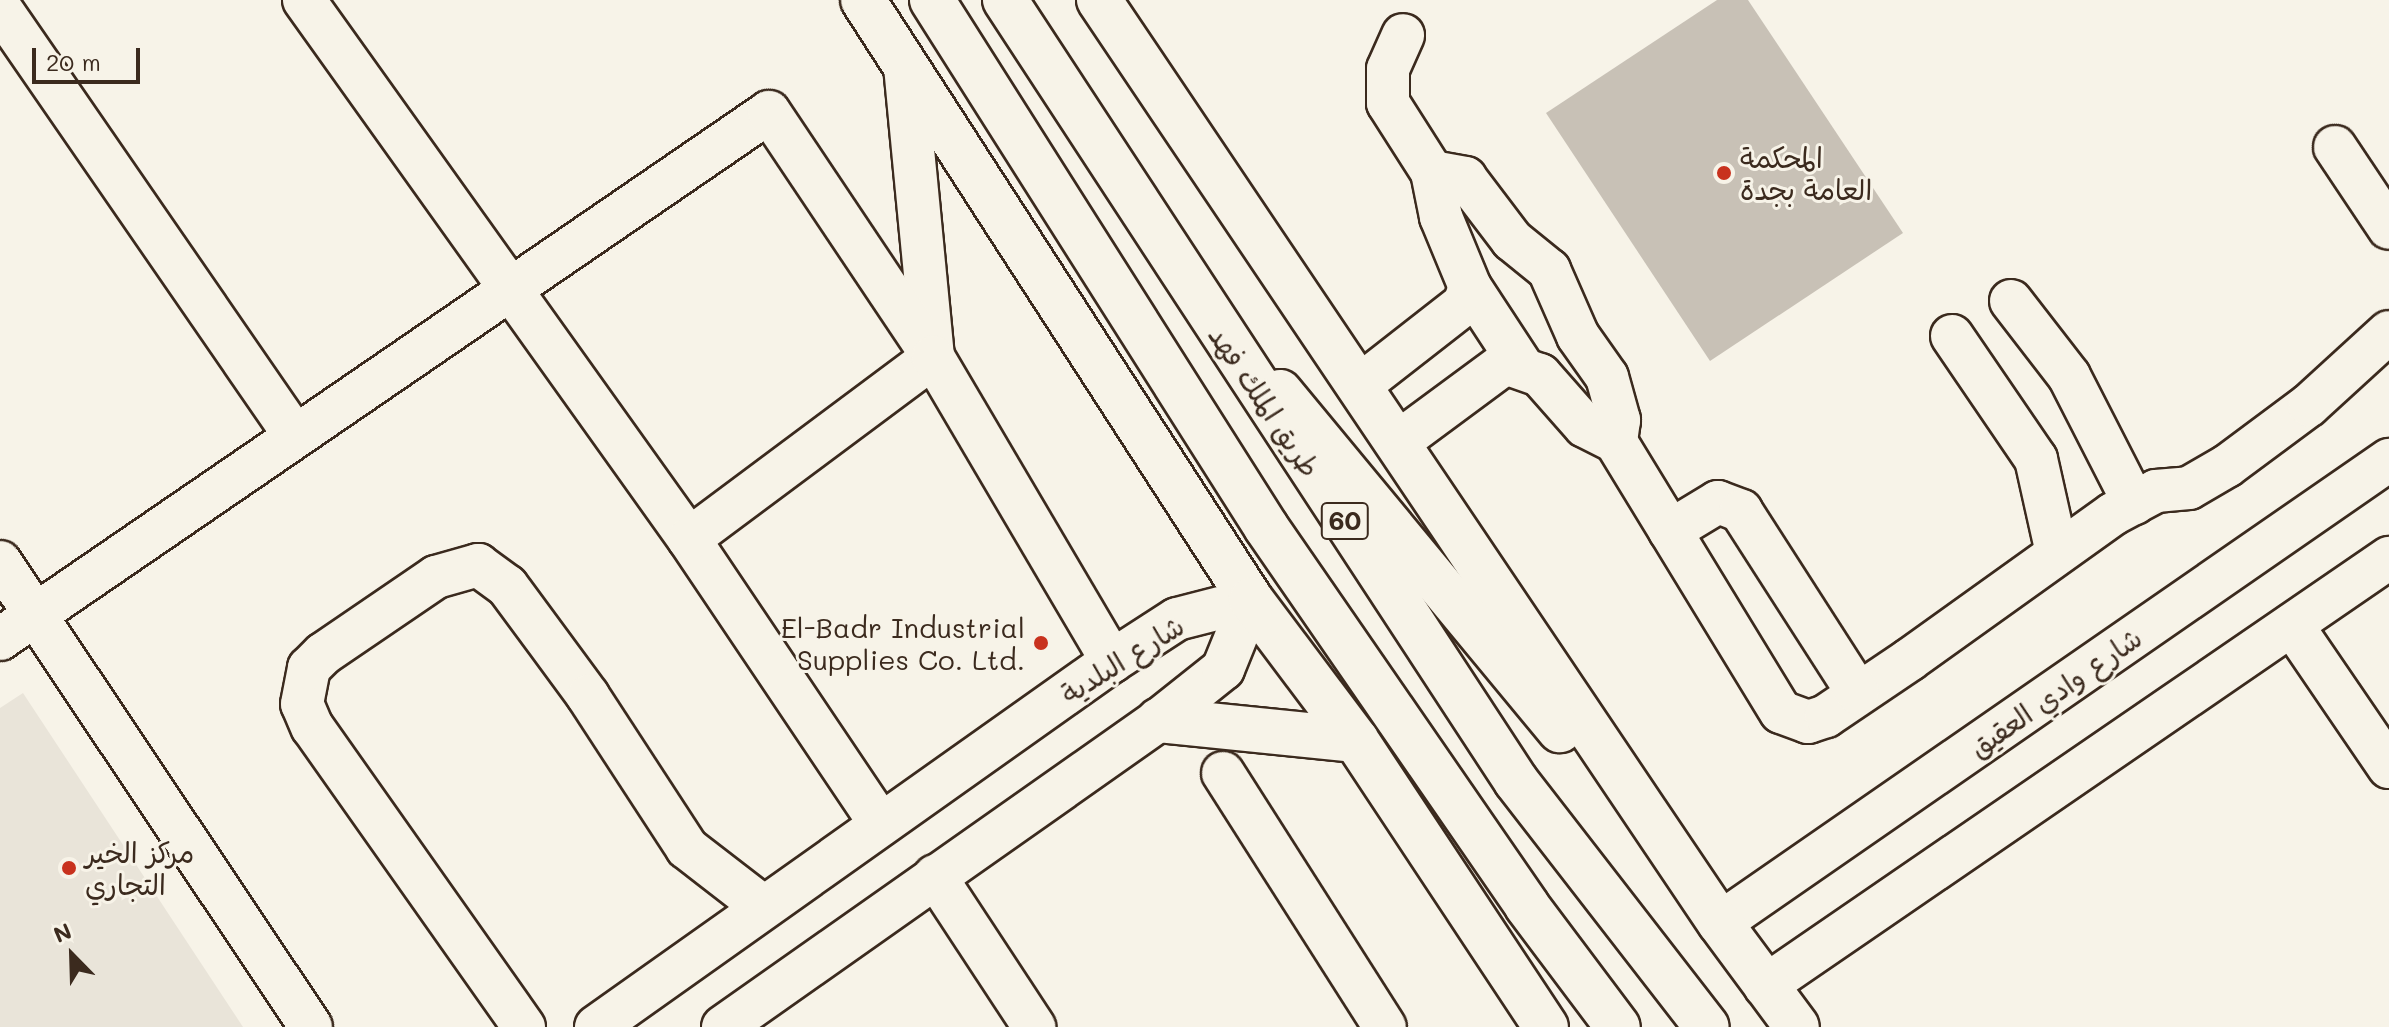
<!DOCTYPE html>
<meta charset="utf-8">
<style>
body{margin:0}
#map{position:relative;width:2389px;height:1027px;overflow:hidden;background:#f7f3e8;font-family:Mali,"Playpen Sans Arabic",sans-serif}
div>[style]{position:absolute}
.built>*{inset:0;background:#e9e4d9}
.building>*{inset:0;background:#c8c1b6}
.roads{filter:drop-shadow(2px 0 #3b2a1e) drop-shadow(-2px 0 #3b2a1e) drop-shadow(0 2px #3b2a1e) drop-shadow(0 -2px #3b2a1e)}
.minor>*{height:42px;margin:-21px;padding:0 21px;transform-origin:21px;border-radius:21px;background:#f7f3e8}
.major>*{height:44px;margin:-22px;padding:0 22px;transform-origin:22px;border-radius:22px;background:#f7f3e8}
.highway>*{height:44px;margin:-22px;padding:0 22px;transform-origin:22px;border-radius:22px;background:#f7f3e8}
.dots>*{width:22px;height:22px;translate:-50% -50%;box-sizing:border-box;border:4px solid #f7f3e8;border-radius:50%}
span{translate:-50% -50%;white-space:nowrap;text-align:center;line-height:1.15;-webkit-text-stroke:6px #f7f3e8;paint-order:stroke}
.shield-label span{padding:2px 6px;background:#f7f3e8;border:2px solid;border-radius:6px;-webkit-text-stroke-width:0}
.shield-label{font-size:26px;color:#3b2a1e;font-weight:700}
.poi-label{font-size:28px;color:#3b2a1e}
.left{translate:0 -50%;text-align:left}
.right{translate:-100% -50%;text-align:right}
.street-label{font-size:28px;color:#3b2a1e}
.north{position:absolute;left:32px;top:915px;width:80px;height:80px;-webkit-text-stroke:6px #f7f3e8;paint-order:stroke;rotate:337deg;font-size:22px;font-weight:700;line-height:32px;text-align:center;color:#3b2a1e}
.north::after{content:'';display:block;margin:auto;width:28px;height:36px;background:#3b2a1e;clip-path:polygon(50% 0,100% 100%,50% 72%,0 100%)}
.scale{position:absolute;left:32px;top:48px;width:108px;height:36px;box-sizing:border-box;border:4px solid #3b2a1e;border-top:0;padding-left:10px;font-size:24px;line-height:28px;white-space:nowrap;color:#3b2a1e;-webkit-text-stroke:6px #f7f3e8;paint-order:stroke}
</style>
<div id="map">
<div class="built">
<div style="clip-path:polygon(23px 693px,243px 1027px,0 1027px,0 708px)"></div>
</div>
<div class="building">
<div style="clip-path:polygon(1717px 0,1748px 0,1903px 233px,1710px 361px,1546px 113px)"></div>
</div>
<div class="roads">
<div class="minor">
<div style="left:304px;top:0;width:662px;rotate:54.46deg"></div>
<div style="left:689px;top:539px;width:341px;rotate:56.1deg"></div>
<div style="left:0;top:8px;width:520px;rotate:55.42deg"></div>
<div style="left:2335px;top:147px;width:97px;rotate:56.3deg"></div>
<div style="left:1432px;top:172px;width:34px;rotate:10deg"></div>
<div style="left:1465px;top:178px;width:78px;rotate:52.8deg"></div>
<div style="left:1512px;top:240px;width:48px;rotate:39deg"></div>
<div style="left:1549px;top:270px;width:72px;rotate:66.3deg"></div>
<div style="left:1578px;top:336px;width:50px;rotate:54.7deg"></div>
<div style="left:1607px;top:377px;width:45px;rotate:74.4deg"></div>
<div style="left:1619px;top:420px;width:22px;rotate:98deg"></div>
<div style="left:1470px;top:287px;width:93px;rotate:56.8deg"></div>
<div style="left:2011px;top:301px;width:95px;rotate:52.3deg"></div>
<div style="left:2069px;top:376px;width:143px;rotate:62.9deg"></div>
<div style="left:1952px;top:336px;width:149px;rotate:55.7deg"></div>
<div style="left:2036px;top:459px;width:96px;rotate:77.4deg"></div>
<div style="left:1359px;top:386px;width:133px;rotate:-38deg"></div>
<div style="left:1464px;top:304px;width:18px;rotate:-71deg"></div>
<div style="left:1470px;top:287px;width:76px;rotate:-112.5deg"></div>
<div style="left:1441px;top:217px;width:46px;rotate:-101.3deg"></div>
<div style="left:1432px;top:172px;width:82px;rotate:-122.5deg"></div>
<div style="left:1388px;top:103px;width:34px;rotate:-90deg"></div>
<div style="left:1388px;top:69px;width:37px;rotate:-66deg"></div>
<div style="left:1397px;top:443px;width:134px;rotate:-36.5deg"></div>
<div style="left:1505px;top:363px;width:37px;rotate:19deg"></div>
<div style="left:1540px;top:375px;width:68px;rotate:48.6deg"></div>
<div style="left:1585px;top:426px;width:35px;rotate:27deg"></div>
<div style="left:1616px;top:442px;width:316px;rotate:58.6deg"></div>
<div style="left:1781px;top:712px;width:29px;rotate:20deg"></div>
<div style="left:1808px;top:722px;width:19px;rotate:-18deg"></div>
<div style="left:1826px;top:716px;width:100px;rotate:-34deg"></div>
<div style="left:1909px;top:660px;width:251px;rotate:-35.6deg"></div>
<div style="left:2113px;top:514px;width:49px;rotate:-28.1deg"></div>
<div style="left:2156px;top:491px;width:33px;rotate:-5deg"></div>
<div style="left:2189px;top:488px;width:44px;rotate:-30.1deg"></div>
<div style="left:2227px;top:466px;width:102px;rotate:-36.6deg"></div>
<div style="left:2309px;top:405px;width:108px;rotate:-42.4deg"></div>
<div style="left:1670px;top:531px;width:56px;rotate:-31.1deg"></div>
<div style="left:1718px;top:502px;width:25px;rotate:21deg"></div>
<div style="left:1741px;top:511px;width:216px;rotate:57.3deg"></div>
<div style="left:689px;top:539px;width:304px;rotate:-36.7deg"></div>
<div style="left:933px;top:357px;width:293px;rotate:-95.5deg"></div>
<div style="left:0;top:562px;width:559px;rotate:56.22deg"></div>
<div style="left:2292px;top:625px;width:172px;rotate:55.7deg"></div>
<div style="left:0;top:639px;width:932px;rotate:-34.42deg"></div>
<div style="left:769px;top:112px;width:295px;rotate:56.2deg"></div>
<div style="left:933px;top:357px;width:353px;rotate:59.5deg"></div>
<div style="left:1223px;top:773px;width:301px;rotate:57.5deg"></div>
<div style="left:935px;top:876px;width:181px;rotate:56.7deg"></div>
<div style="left:1720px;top:923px;width:814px;rotate:-34.69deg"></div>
<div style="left:1765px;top:986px;width:757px;rotate:-34.45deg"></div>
<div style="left:524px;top:1027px;width:367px;rotate:-125.2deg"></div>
<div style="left:312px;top:727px;width:25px;rotate:-113deg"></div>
<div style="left:302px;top:704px;width:37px;rotate:-79deg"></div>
<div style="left:309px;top:668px;width:20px;rotate:-45deg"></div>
<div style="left:323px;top:654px;width:137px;rotate:-34.3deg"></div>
<div style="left:436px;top:577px;width:44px;rotate:-15.9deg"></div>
<div style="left:478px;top:565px;width:36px;rotate:36deg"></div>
<div style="left:507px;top:586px;width:137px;rotate:53.6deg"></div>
<div style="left:588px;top:696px;width:181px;rotate:56.9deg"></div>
<div style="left:687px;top:848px;width:95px;rotate:37.7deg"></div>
<div style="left:596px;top:1027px;width:633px;rotate:-35.35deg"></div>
<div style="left:1112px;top:661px;width:77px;rotate:-32.9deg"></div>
<div style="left:1177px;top:619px;width:76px;rotate:-14.4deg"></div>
<div style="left:723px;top:1027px;width:533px;rotate:-35.15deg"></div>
<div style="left:1159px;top:720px;width:82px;rotate:-38.6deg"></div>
<div style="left:1223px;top:669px;width:74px;rotate:-67.9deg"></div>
</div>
<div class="major">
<div style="left:863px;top:0;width:715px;rotate:57.11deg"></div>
<div style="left:1251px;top:600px;width:175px;rotate:53.1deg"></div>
<div style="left:1356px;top:740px;width:344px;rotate:56.5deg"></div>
<div style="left:1099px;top:0;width:1112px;rotate:56.07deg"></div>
<div style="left:1720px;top:923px;width:129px;rotate:53.5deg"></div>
<div style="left:1280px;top:392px;width:439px;rotate:50.4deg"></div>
<div style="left:1159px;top:720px;width:198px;rotate:5.8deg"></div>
</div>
<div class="highway">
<div style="left:932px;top:0;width:624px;rotate:57.63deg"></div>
<div style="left:1266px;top:527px;width:460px;rotate:55.4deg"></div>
<div style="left:1527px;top:906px;width:151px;rotate:53.1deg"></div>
<div style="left:1005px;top:0;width:933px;rotate:56.8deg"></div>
<div style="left:1516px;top:781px;width:311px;rotate:52.2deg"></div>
</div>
</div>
<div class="dots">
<div style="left:1724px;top:173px;background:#c8321e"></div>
<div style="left:1041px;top:643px;background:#c8321e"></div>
<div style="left:69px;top:868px;background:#c8321e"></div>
</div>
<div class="shield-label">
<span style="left:1345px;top:521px">60</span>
</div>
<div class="poi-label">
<span class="left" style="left:1740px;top:173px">المحكمة<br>العامة بجدة</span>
<span class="right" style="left:1025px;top:643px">El-Badr Industrial<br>Supplies Co. Ltd.</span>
<span class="left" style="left:85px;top:868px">مركز الخير<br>التجاري</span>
</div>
<div class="street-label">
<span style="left:1265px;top:401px;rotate:56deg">طريق الملك فهد</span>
<span style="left:1122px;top:659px;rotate:-32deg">شارع البلدية</span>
<span style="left:2055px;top:692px;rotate:-35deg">شارع وادي العقيق</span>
</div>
<div class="north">N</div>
<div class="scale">20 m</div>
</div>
